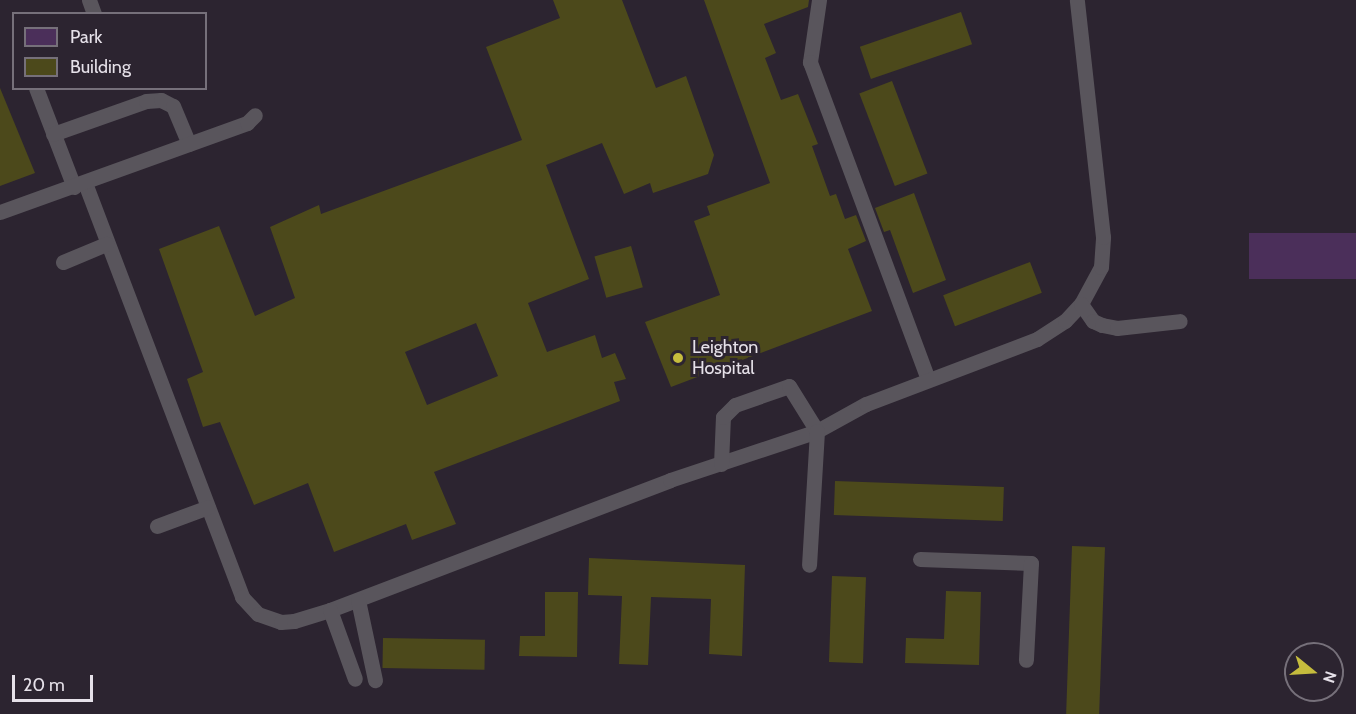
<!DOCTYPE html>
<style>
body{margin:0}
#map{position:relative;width:1356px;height:714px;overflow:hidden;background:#2c2430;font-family:Cabin,sans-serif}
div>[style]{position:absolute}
.green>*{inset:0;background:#4b2f5a;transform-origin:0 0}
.building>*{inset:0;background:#4c491b;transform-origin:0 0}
.lane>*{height:15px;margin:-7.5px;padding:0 7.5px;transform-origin:7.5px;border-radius:7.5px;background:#59555c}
.dots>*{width:16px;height:16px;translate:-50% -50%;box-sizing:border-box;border:3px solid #2c2430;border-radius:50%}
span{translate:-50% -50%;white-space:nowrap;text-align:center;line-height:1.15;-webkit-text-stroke:6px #2c2430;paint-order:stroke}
.poi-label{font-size:18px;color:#e6e1e9}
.left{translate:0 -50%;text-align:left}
.legend{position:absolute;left:12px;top:12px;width:195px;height:78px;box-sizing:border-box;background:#2c2430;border:2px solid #76707a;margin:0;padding:8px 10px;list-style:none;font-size:18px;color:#e6e1e9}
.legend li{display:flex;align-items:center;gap:12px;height:30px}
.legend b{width:30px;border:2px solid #76707a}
.north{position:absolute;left:1284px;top:642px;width:60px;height:60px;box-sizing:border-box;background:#2c2430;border:2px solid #76707a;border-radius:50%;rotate:108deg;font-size:16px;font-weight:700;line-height:24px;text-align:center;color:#e6e1e9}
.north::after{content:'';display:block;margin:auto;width:21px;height:27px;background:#c5bc3d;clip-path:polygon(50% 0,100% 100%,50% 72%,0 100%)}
.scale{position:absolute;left:12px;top:675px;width:81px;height:27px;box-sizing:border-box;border:3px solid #e6e1e9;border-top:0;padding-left:8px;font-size:18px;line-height:21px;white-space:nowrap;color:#e6e1e9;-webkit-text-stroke:4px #2c2430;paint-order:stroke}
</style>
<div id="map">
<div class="green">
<div style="left:1356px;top:233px;width:46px;height:107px;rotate:90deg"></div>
</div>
<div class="building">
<div style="clip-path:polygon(evenodd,553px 0,622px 0,656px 88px,686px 76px,714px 155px,708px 174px,653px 193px,650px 183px,624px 194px,602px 143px,546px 165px,589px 279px,528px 303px,547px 352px,595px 335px,602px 358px,615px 353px,626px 379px,614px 382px,620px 401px,434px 472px,456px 524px,412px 540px,406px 524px,334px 552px,308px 483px,254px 505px,220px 422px,203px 427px,187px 379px,203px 372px,159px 249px,219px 226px,255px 316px,295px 298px,270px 227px,319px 205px,321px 214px,522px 140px,486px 47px,560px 18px,553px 0,476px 323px,498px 376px,427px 405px,405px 352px,476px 323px)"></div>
<div style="clip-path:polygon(704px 0,809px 0,808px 7px,764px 24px,776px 53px,765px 58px,781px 100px,798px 94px,818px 144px,812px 146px,830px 196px,836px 194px,845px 219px,856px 215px,866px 241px,848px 249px,872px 311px,671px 387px,645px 322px,720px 295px,694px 221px,710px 215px,707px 206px,770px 183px)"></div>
<div style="left:961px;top:12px;width:34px;height:107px;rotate:71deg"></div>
<div style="left:892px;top:81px;width:99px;height:35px;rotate:69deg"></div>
<div style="clip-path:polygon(0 88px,35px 173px,0 186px)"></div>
<div style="clip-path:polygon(914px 193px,946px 280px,913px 293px,890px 230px,884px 232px,875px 208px)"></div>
<div style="left:631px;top:246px;width:43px;height:38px;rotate:74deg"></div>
<div style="left:1030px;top:262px;width:33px;height:93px;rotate:69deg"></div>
<div style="left:835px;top:481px;width:169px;height:34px;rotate:2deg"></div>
<div style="left:1072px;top:546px;width:33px;height:168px;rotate:2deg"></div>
<div style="clip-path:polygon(589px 558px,745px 565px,742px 656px,709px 654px,711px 599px,651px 597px,648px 665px,619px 664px,622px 596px,588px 595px)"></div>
<div style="left:832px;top:576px;width:34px;height:86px;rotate:2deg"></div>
<div style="clip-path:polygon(946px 591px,981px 592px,979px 665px,905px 663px,906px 638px,944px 639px)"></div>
<div style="clip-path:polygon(545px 592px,578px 592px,577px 657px,519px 656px,520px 636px,545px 636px)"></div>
<div style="left:383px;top:638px;width:102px;height:30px;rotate:1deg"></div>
</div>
<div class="lane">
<div style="left:89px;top:0;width:15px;rotate:70deg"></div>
<div style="left:819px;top:0;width:63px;rotate:98.3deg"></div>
<div style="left:810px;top:62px;width:338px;rotate:69.6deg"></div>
<div style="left:36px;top:88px;width:106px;rotate:69deg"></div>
<div style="left:53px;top:134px;width:99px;rotate:-19.5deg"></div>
<div style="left:146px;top:101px;width:15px;rotate:-4deg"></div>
<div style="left:161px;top:100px;width:13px;rotate:27deg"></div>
<div style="left:173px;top:106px;width:41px;rotate:67.2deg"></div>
<div style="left:85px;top:183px;width:443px;rotate:69.2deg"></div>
<div style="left:242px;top:597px;width:23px;rotate:47deg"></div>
<div style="left:258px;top:614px;width:24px;rotate:19deg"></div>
<div style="left:281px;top:622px;width:13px;rotate:-4deg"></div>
<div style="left:294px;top:621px;width:38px;rotate:-17deg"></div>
<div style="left:330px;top:610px;width:364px;rotate:-20.9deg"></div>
<div style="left:670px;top:480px;width:155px;rotate:-18.4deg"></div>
<div style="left:817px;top:431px;width:56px;rotate:-28.9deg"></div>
<div style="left:866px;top:404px;width:183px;rotate:-20.8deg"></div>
<div style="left:1037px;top:339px;width:33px;rotate:-33deg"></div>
<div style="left:1065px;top:321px;width:23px;rotate:-47deg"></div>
<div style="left:1081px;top:304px;width:42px;rotate:-61.6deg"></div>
<div style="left:1101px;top:267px;width:30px;rotate:-86deg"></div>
<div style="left:1103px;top:237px;width:238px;rotate:-96.3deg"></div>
<div style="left:0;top:212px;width:263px;rotate:-19.8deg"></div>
<div style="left:247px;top:123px;width:11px;rotate:-45deg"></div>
<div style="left:63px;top:262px;width:47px;rotate:-22.7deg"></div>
<div style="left:1081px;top:304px;width:21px;rotate:55deg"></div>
<div style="left:1093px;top:321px;width:10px;rotate:24deg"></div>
<div style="left:1102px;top:325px;width:15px;rotate:11deg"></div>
<div style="left:1117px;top:328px;width:63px;rotate:-6.3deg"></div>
<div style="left:721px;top:464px;width:47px;rotate:-87.6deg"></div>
<div style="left:723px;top:417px;width:17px;rotate:-45deg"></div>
<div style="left:735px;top:405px;width:57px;rotate:-19.4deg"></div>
<div style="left:789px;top:386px;width:53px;rotate:58.1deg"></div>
<div style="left:817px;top:431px;width:134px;rotate:93.4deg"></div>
<div style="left:157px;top:526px;width:54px;rotate:-20.4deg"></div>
<div style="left:920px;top:559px;width:111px;rotate:2.1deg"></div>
<div style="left:1031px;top:563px;width:97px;rotate:93deg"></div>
<div style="left:358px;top:600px;width:82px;rotate:78deg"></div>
<div style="left:330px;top:610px;width:73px;rotate:70.1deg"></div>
</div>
<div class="dots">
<div style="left:678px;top:358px;background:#c5bc3d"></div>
</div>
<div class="poi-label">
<span class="left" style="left:692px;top:358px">Leighton<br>Hospital</span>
</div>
<ul class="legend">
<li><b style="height:16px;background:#4b2f5a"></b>Park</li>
<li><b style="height:16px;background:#4c491b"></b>Building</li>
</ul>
<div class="north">N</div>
<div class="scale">20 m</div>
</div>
